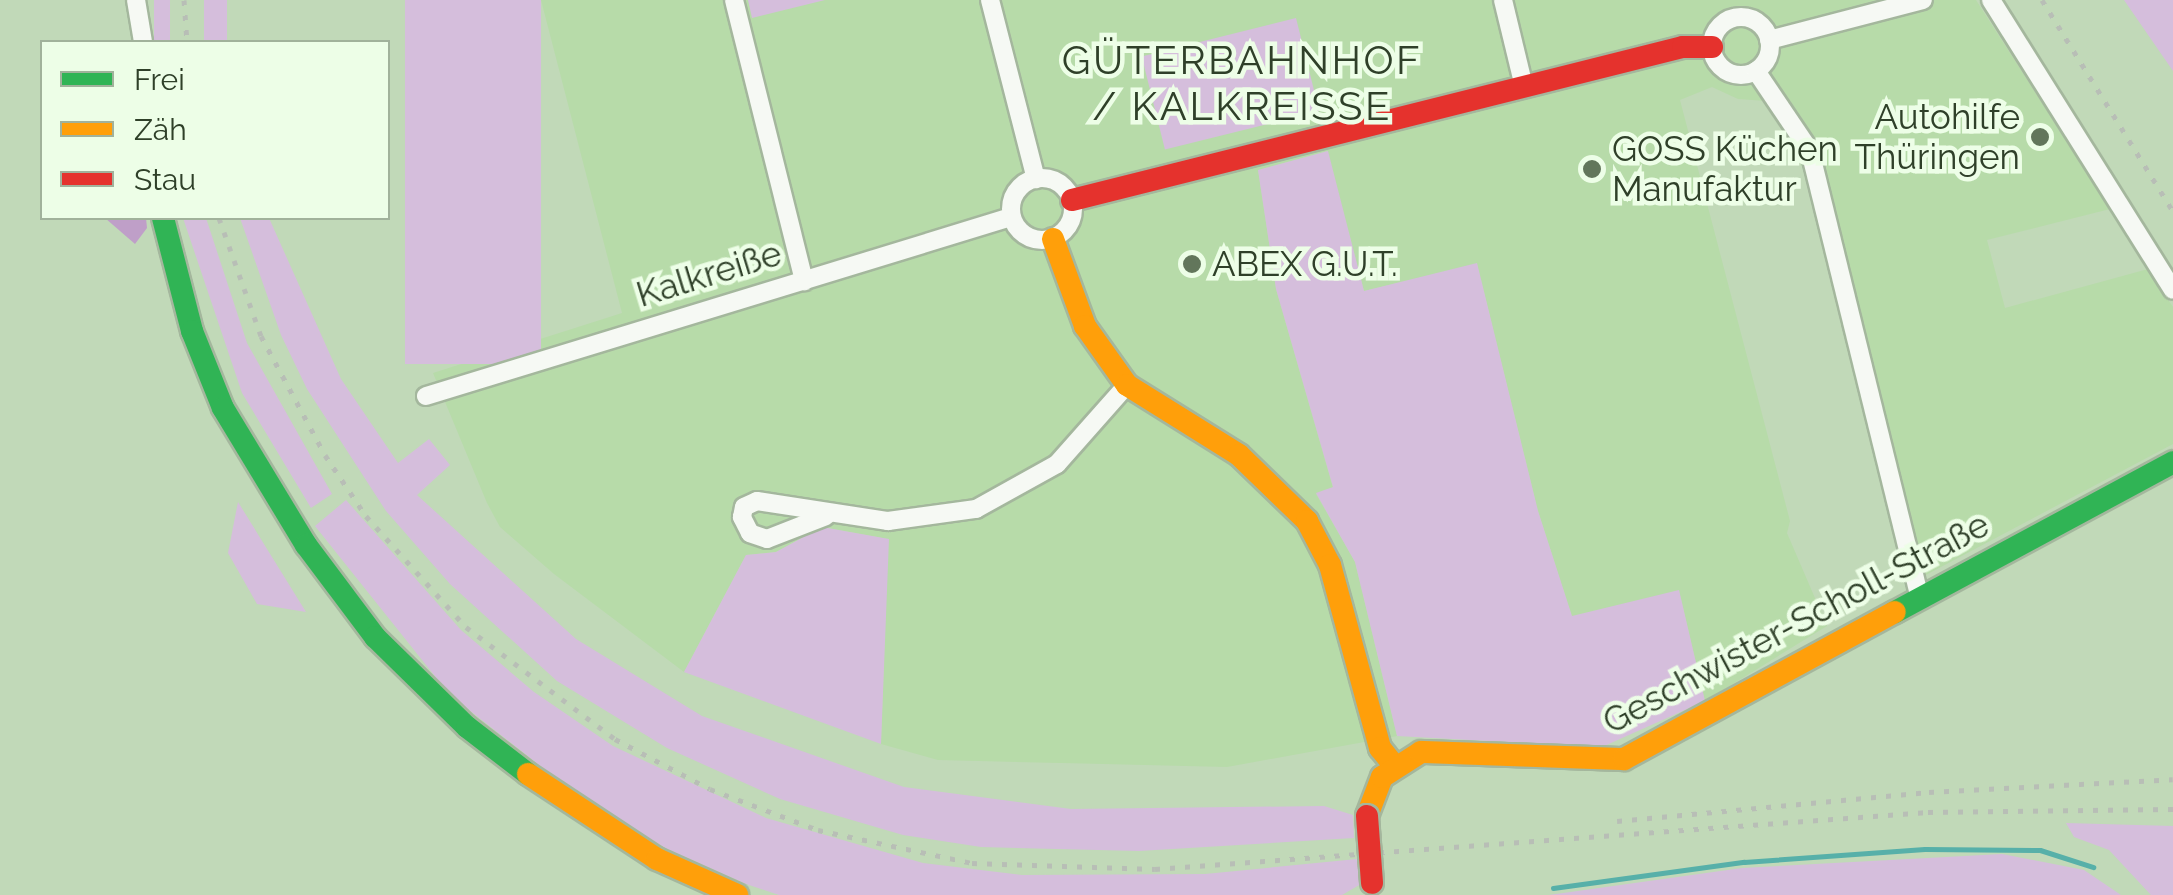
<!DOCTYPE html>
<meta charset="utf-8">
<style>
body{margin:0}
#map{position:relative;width:2173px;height:895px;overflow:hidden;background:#c1d9b8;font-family:Raleway,sans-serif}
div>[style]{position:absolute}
.built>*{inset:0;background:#b7dba9}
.green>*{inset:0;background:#d5bedc;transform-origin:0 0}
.forest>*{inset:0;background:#bf9fc8}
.stream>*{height:5px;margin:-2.5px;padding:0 2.5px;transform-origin:2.5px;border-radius:2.5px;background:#57b0a9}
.roads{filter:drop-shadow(2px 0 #a4b79d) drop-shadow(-2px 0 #a4b79d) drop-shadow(0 2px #a4b79d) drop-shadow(0 -2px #a4b79d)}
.street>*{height:18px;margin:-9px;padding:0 9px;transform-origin:9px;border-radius:9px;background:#f6f9f4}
.street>.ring{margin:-9px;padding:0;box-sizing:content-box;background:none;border:18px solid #f6f9f4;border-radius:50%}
.fast>*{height:22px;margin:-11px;padding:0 11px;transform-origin:11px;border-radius:11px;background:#30b455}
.slow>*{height:22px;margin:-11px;padding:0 11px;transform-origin:11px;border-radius:11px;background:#ff9f0a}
.jam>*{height:22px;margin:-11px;padding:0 11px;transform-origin:11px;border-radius:11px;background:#e5322d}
.rail>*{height:5px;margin-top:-2.5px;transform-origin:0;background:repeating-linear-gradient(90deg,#b8beb6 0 5px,transparent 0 15px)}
.bridges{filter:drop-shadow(2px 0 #a4b79d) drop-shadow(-2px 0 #a4b79d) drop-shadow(0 2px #a4b79d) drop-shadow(0 -2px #a4b79d)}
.jam-bridge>*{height:22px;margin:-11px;padding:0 11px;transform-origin:11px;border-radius:11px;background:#e5322d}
.dots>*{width:28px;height:28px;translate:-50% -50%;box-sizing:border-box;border:5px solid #edfee7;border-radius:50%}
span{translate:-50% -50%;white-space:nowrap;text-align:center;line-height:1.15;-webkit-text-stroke:9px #edfee7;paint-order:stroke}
.poi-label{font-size:35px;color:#2f4029}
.right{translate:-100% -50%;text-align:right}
.left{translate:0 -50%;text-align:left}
.street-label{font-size:35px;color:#2f4029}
.quarter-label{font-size:40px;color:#2f4029;letter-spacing:2.5px}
.legend{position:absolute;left:40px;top:40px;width:350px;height:180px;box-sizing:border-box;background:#edfee7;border:2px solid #a1b29b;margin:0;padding:12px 18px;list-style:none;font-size:30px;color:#2f4029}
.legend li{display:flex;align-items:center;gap:20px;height:50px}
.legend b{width:50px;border:2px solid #a1b29b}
</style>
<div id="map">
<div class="built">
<div style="clip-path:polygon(541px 0,1976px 0,2110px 209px,1987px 240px,2005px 308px,2148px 269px,2173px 307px,2173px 444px,1924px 576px,1828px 178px,1808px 182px,1786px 125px,1767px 101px,1738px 99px,1712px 87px,1680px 100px,1790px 521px,1787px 533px,1827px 626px,1705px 701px,1679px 591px,1572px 617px,1538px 511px,1477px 264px,1364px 291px,1327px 151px,1258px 170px,1276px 289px,1333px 488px,1316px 494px,1355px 562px,1397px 736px,1227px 767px,938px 760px,881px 744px,888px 539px,822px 527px,776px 552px,746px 555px,684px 672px,554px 574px,500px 527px,487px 503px,433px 373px,622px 313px)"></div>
</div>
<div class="green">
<div style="left:154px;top:0;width:16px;height:42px"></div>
<div style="left:204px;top:0;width:23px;height:42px"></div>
<div style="left:405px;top:0;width:136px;height:364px"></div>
<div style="clip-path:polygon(748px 0,825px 0,752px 18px)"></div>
<div style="clip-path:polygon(2124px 0,2173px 0,2173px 71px)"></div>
<div style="left:1296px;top:18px;width:96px;height:159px;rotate:76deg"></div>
<div style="clip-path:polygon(1328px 151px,1364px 291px,1477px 263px,1538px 511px,1572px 616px,1679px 590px,1705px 701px,1602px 747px,1397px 736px,1355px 562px,1316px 493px,1333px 487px,1276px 289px,1258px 170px)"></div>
<div style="clip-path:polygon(183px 218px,206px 218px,247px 343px,332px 494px,311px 508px,242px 393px)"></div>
<div style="clip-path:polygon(240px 218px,269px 218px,341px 379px,398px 463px,429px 439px,450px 465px,417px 495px,576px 639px,702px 716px,904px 787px,1071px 809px,1324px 806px,1353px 815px,1354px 838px,1139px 851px,981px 847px,903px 835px,780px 799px,667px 748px,557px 681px,450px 584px,386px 511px,307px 389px,281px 335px)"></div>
<div style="clip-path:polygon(346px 500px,461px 630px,534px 692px,613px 746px,766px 818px,923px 863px,1022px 875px,1205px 874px,1357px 859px,1361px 884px,1342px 895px,779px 895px,746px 884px,667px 849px,576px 794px,450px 695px,315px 526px)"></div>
<div style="clip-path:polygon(238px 502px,306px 612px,257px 604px,228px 553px)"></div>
<div style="clip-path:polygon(822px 527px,889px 539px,881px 744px,684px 672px,746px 555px,776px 552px)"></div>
<div style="clip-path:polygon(2066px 823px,2173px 826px,2173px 895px,2151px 895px,2109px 850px,2074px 837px)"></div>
<div style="clip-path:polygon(2002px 854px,2084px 870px,2121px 895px,1549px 895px,1742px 868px)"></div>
</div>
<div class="forest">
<div style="clip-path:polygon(105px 218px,146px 218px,147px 228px,135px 244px)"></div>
</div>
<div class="stream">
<div style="left:1553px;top:888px;width:193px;rotate:-7.8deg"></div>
<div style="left:1744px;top:862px;width:181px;rotate:-4.1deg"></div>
<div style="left:1925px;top:849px;width:115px;rotate:0.5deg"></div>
<div style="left:2040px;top:850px;width:56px;rotate:17.8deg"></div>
</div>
<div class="roads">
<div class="street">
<div style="left:136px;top:0;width:43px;rotate:80.5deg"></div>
<div style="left:734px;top:0;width:290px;rotate:76deg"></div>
<div style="left:990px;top:0;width:185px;rotate:75.6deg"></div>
<div style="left:1503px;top:0;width:89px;rotate:76.4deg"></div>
<div style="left:1991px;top:0;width:342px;rotate:57.9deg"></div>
<div class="ring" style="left:1712px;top:17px;width:40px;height:40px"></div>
<div style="left:1769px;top:40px;width:159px;rotate:-14.6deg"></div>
<div style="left:1756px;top:71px;width:97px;rotate:56deg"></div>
<div style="left:1810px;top:151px;width:460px;rotate:76.2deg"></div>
<div class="ring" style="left:1011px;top:178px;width:44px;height:44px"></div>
<div style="left:426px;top:396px;width:612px;rotate:-17.01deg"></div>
<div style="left:826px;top:516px;width:63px;rotate:158.7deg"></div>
<div style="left:767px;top:539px;width:18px;rotate:-161deg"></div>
<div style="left:750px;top:533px;width:18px;rotate:-117deg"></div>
<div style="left:742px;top:517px;width:10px;rotate:-79deg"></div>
<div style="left:744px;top:507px;width:14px;rotate:-25deg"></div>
<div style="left:757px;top:501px;width:133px;rotate:8.7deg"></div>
<div style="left:888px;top:521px;width:89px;rotate:-7.8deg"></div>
<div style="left:976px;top:509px;width:93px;rotate:-29.1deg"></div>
<div style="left:1057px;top:464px;width:106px;rotate:-48.5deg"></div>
</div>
<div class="fast">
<div style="left:163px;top:218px;width:117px;rotate:75.6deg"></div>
<div style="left:192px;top:331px;width:83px;rotate:68.1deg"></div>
<div style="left:223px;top:408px;width:160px;rotate:58.8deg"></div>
<div style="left:306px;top:545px;width:115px;rotate:53.1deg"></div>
<div style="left:375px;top:637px;width:129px;rotate:44.4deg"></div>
<div style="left:467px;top:727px;width:77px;rotate:37.6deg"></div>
<div style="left:1895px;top:612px;width:316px;rotate:-28.3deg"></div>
</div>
<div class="slow">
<div style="left:1053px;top:239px;width:93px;rotate:69.8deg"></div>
<div style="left:1085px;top:326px;width:72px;rotate:54.6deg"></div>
<div style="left:1127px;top:385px;width:132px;rotate:32deg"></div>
<div style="left:1239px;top:455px;width:95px;rotate:44.1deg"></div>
<div style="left:1307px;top:521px;width:50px;rotate:62.4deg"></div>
<div style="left:1330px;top:565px;width:190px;rotate:74.7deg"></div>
<div style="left:1380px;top:748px;width:22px;rotate:51deg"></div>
<div style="left:528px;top:774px;width:154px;rotate:33.4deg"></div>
<div style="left:657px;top:859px;width:88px;rotate:24.2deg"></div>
<div style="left:1367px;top:816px;width:42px;rotate:-69deg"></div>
<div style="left:1382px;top:777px;width:46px;rotate:-32.7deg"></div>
<div style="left:1421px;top:752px;width:203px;rotate:2deg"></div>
<div style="left:1624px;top:759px;width:308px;rotate:-28.5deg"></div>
</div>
<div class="jam">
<div style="left:1072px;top:200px;width:630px;rotate:-14.06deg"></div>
<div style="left:1683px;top:47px;width:29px"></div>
</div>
</div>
<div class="rail">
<div style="left:184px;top:0;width:42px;rotate:85.9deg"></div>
<div style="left:2042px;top:0;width:248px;rotate:58.2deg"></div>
<div style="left:219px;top:218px;width:125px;rotate:70.4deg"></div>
<div style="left:261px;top:336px;width:135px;rotate:61.7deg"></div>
<div style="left:325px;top:455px;width:73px;rotate:56.1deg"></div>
<div style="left:366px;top:516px;width:149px;rotate:48deg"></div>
<div style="left:466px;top:627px;width:186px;rotate:36.9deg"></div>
<div style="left:615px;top:739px;width:107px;rotate:27.8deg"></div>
<div style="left:710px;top:789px;width:116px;rotate:20.8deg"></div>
<div style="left:818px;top:830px;width:157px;rotate:12.1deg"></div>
<div style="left:972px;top:863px;width:183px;rotate:1.9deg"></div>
<div style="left:1155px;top:869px;width:775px;rotate:-4.22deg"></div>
<div style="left:1928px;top:812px;width:245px;rotate:-0.7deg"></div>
<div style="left:1617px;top:821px;width:313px;rotate:-5.3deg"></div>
<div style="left:1929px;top:792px;width:244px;rotate:-3deg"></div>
</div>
<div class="bridges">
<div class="jam-bridge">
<div style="left:1367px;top:816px;width:67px;rotate:85.7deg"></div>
</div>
</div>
<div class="dots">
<div style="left:2040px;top:137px;background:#62765b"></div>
<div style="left:1592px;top:169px;background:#62765b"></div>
<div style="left:1192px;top:264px;background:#62765b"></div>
</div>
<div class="poi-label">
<span class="right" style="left:2020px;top:137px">Autohilfe<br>Thüringen</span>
<span class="left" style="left:1612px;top:169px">GOSS Küchen<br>Manufaktur</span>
<span class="left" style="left:1212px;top:264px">ABEX G.U.T.</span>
</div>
<div class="street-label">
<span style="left:709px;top:274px;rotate:-17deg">Kalkreiße</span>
<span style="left:1796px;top:623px;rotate:-28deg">Geschwister-Scholl-Straße</span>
</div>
<div class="quarter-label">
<span style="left:1242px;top:83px">GÜTERBAHNHOF<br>/ KALKREISSE</span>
</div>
<ul class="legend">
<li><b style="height:12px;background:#30b455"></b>Frei</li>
<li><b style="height:12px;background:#ff9f0a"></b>Zäh</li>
<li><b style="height:12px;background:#e5322d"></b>Stau</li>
</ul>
</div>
